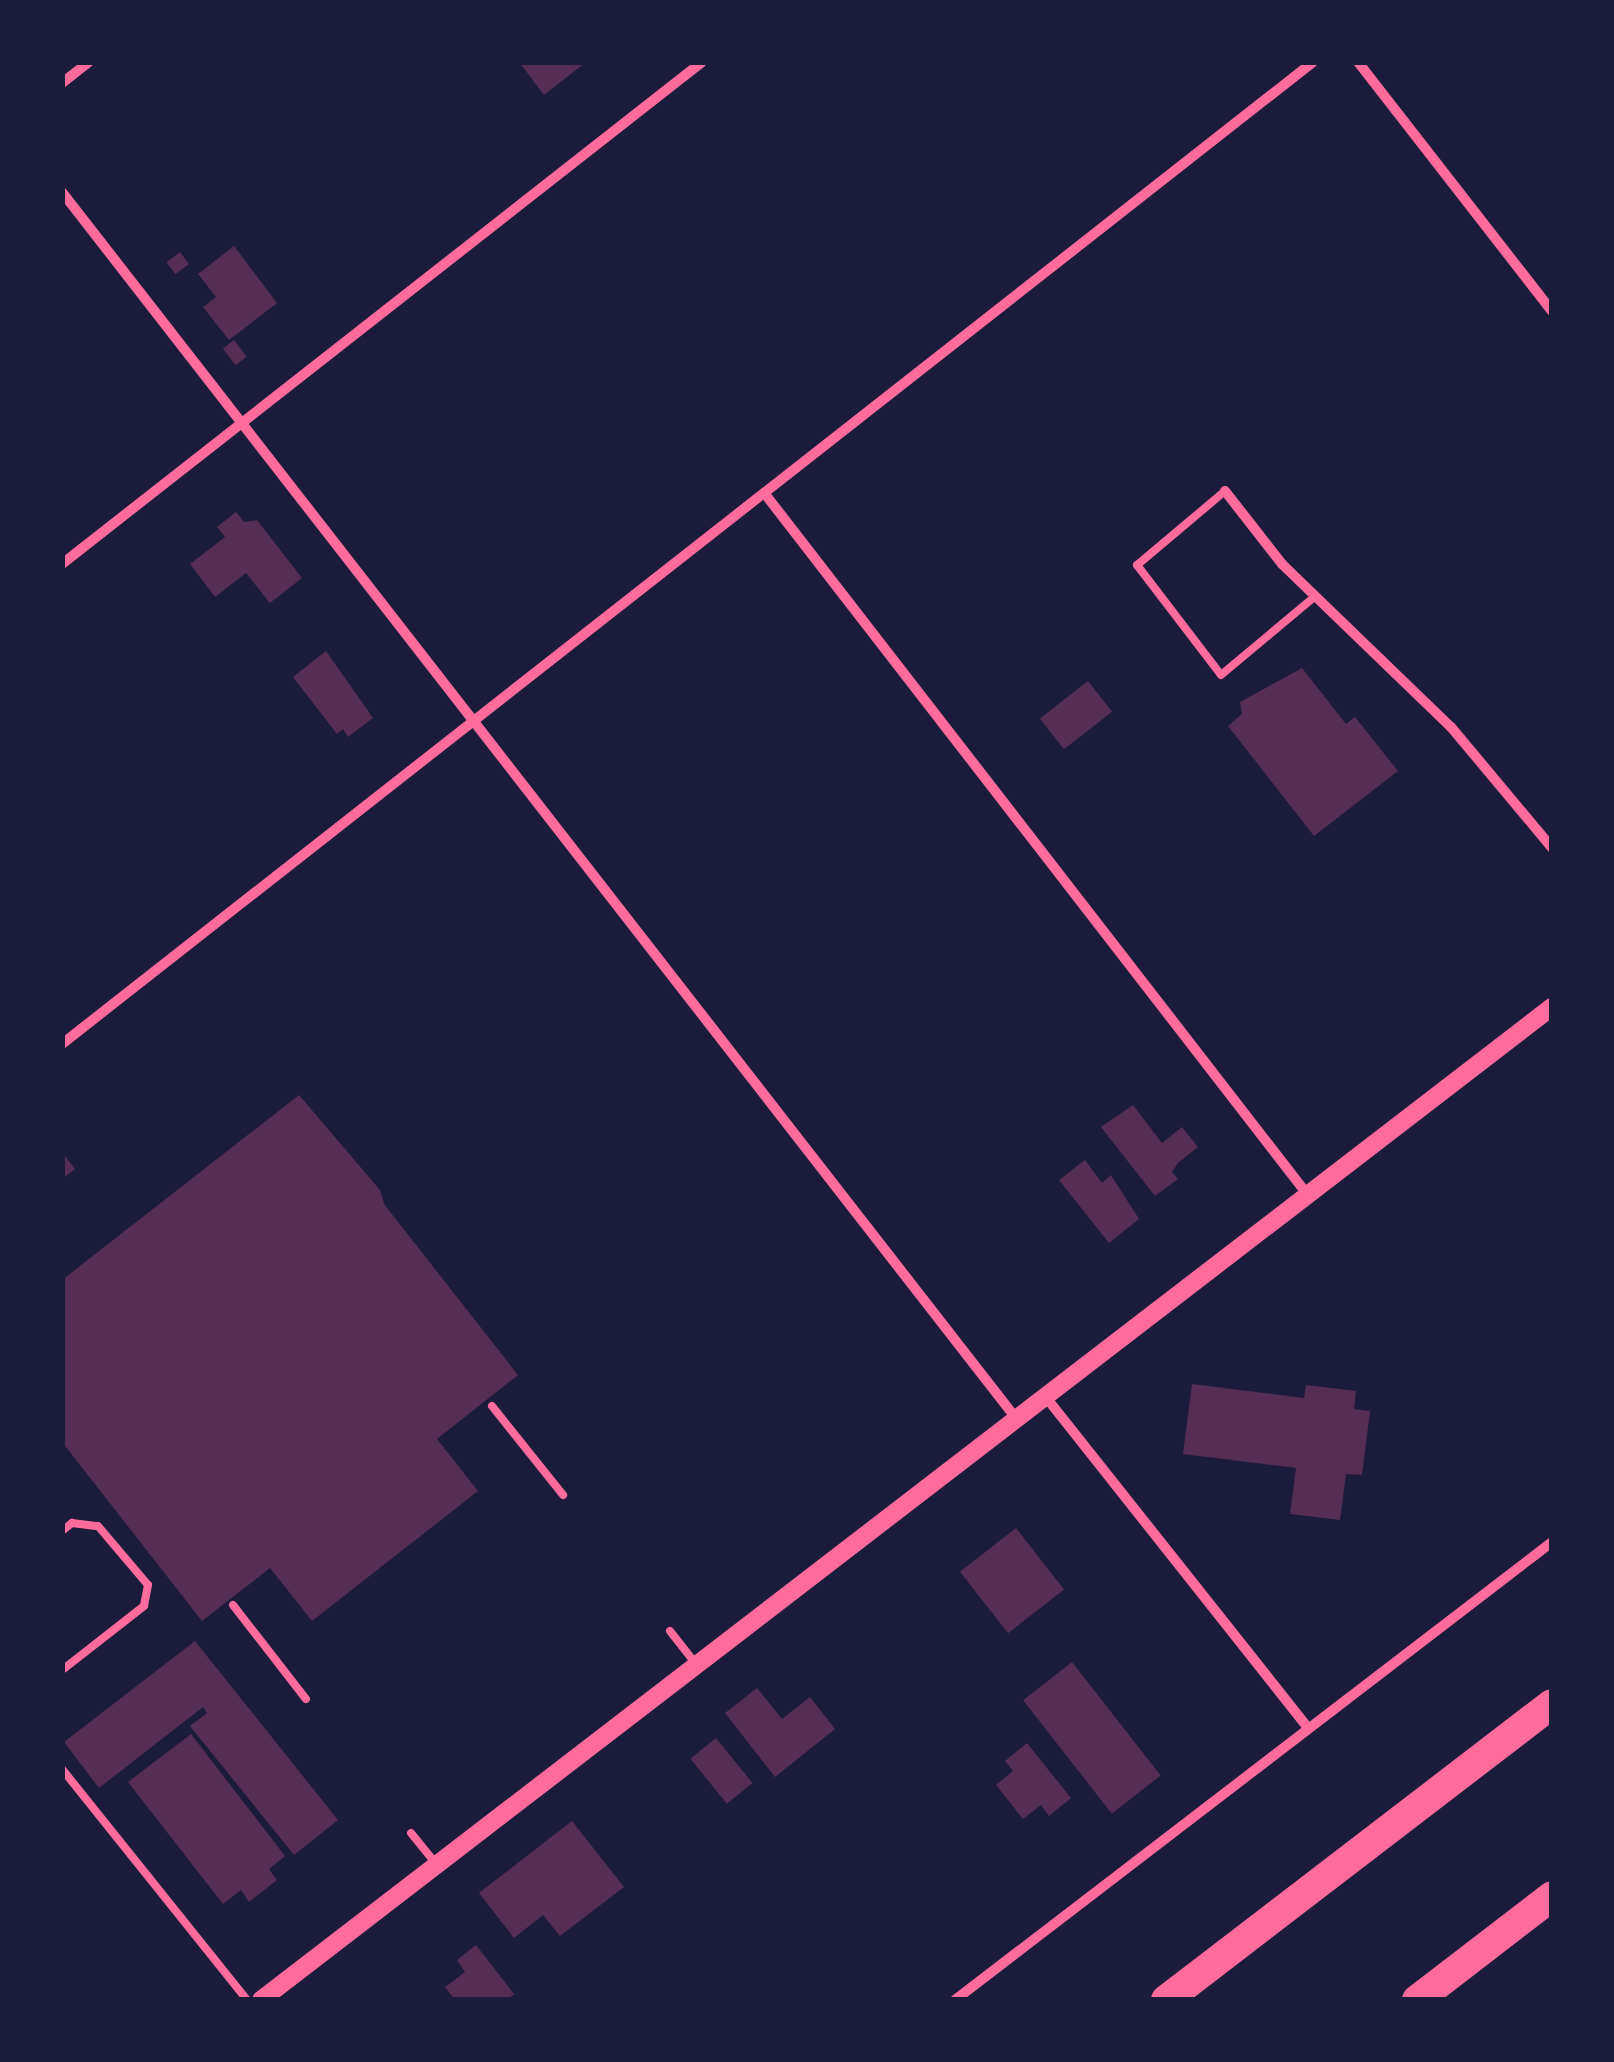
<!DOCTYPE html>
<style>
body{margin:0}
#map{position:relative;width:1614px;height:2062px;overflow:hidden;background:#1b1b3a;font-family:Commissioner,sans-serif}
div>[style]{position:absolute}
.building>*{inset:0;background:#542f53;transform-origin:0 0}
.service>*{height:8px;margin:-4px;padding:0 4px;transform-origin:4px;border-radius:4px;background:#ff6b9d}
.minor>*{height:10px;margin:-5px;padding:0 5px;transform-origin:5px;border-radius:5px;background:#ff6b9d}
.tertiary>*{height:18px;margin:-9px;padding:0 9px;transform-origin:9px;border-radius:9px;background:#ff6b9d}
.motorway>*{height:30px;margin:-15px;padding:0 15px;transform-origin:15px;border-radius:15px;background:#ff6b9d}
span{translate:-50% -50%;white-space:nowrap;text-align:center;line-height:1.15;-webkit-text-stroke:10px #1b1b3a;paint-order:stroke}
.frame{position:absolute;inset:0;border:65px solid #1b1b3a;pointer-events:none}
</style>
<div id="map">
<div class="building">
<div style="clip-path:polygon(519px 62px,586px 62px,544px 95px)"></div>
<div style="clip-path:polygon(234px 246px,277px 303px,229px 340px,203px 307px,216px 297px,198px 274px)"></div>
<div style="left:180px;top:252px;width:15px;height:17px;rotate:53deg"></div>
<div style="left:234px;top:340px;width:21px;height:14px;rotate:53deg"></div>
<div style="clip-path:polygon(236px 512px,244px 522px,257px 520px,302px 578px,270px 603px,246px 573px,215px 597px,190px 564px,225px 537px,217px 527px)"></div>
<div style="clip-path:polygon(326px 651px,373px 718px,348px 737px,343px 729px,337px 734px,293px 677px)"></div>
<div style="clip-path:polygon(1302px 668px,1346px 724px,1355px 717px,1398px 771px,1314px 836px,1228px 726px,1242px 714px,1240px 702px)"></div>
<div style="left:1088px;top:681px;width:39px;height:61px;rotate:52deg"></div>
<div style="clip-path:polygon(299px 1095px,380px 1190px,384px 1204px,518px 1375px,437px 1439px,478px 1491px,312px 1621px,270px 1568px,202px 1621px,62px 1442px,62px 1280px)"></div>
<div style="clip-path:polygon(1133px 1105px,1162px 1143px,1182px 1127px,1198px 1147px,1178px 1163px,1172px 1172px,1178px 1179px,1155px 1196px,1101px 1127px)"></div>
<div style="clip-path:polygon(62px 1152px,75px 1169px,62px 1179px)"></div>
<div style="clip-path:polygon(1085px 1160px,1102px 1183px,1111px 1175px,1139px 1219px,1109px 1243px,1059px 1180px)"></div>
<div style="clip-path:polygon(1192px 1384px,1304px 1398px,1306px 1385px,1356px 1391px,1354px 1409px,1370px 1411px,1362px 1475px,1346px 1474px,1340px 1520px,1290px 1514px,1296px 1468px,1183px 1454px)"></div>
<div style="left:1016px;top:1528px;width:78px;height:71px;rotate:52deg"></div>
<div style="clip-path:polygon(195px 1641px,338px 1820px,294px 1855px,190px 1726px,207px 1713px,203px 1707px,99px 1788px,64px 1742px)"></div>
<div style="left:1072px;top:1662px;width:144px;height:62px;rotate:52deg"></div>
<div style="clip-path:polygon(757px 1688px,782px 1719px,810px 1697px,835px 1729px,775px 1777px,725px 1713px)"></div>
<div style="clip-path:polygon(191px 1734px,285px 1856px,269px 1869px,277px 1880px,249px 1902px,241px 1890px,223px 1904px,128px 1782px)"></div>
<div style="left:716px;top:1738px;width:58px;height:33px;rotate:51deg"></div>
<div style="clip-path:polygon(1027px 1743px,1071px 1798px,1049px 1816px,1041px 1805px,1023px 1819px,996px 1785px,1013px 1771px,1005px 1761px)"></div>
<div style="clip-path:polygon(572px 1821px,624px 1887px,560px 1936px,543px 1915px,514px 1938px,479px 1893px)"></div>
<div style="clip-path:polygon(476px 1945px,514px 1994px,507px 2000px,455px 2000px,445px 1987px,465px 1972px,457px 1960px)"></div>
</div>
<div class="service">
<div style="left:1225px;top:491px;width:115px;rotate:139.9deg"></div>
<div style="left:1137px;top:565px;width:138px;rotate:52.6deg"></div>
<div style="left:1221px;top:675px;width:120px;rotate:-39.9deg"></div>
<div style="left:492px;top:1406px;width:114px;rotate:51.4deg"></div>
<div style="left:62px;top:1531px;width:13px;rotate:-39deg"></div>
<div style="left:72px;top:1523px;width:26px;rotate:7deg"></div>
<div style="left:98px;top:1526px;width:77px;rotate:49.7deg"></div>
<div style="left:148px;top:1585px;width:21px;rotate:101deg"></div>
<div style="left:144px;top:1606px;width:104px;rotate:142deg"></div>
<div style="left:233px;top:1605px;width:119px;rotate:52.2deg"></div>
<div style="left:670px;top:1631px;width:42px;rotate:51.8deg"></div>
<div style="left:62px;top:1769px;width:296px;rotate:51.3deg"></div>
<div style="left:411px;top:1833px;width:40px;rotate:51deg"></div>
</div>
<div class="minor">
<div style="left:1358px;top:62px;width:316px;rotate:52.1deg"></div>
<div style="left:62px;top:83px;width:34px;rotate:-38deg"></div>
<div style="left:62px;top:192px;width:1552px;rotate:52.12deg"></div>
<div style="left:1225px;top:491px;width:93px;rotate:52deg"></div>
<div style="left:1282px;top:564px;width:235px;rotate:44deg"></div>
<div style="left:1451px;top:727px;width:158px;rotate:50.1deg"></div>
<div style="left:765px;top:494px;width:885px;rotate:52.25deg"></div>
<div style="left:62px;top:564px;width:813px;rotate:-38.11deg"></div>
<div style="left:62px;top:1044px;width:1590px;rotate:-38.13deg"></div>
<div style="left:1045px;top:1396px;width:424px;rotate:51.6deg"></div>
<div style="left:955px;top:2000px;width:752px;rotate:-37.49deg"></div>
</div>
<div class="tertiary">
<div style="left:261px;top:2000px;width:1629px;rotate:-37.57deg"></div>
</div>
<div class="motorway">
<div style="left:1166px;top:2000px;width:486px;rotate:-37.5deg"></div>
<div style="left:1417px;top:2000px;width:170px;rotate:-37.6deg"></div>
</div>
<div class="frame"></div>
</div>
